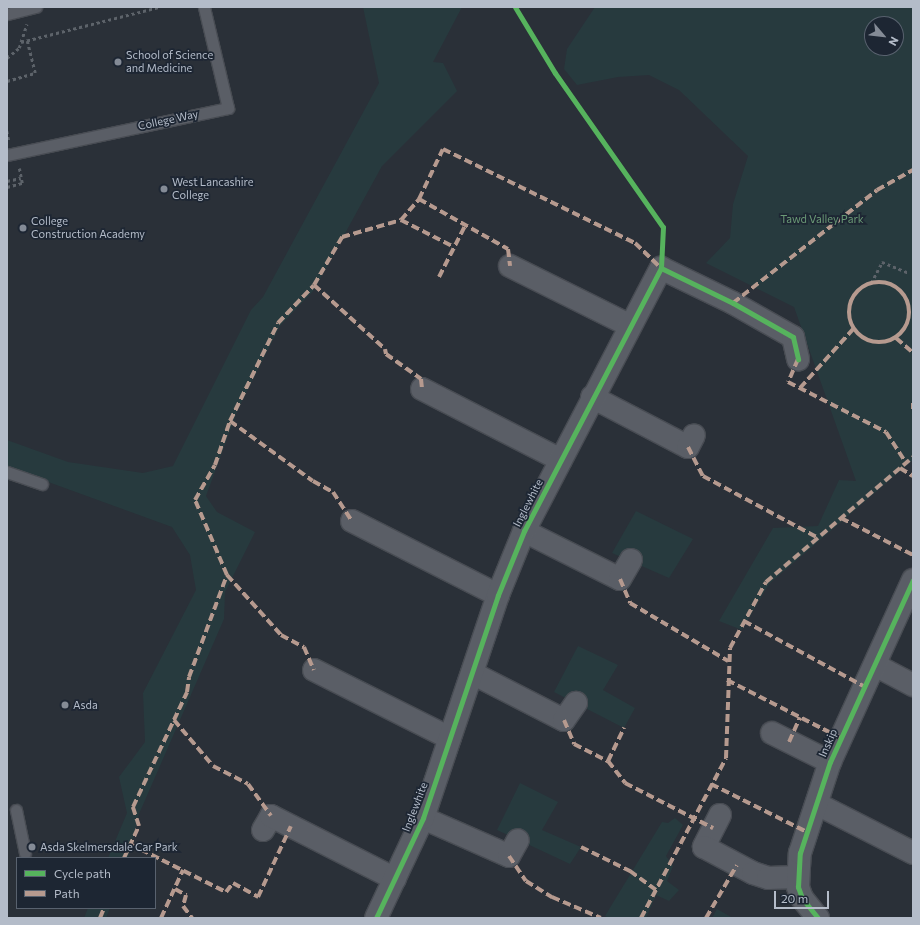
<!DOCTYPE html>
<style>
body{margin:0}
#map{position:relative;width:920px;height:925px;overflow:hidden;background:#2a3038;font-family:Commissioner,sans-serif}
div>[style]{position:absolute}
.green>*{inset:0;background:#273a3e}
.path>*{height:2.5px;margin-top:-1.25px;transform-origin:0;background:repeating-linear-gradient(90deg,#5d636a 0 3px,transparent 0 6px)}
.roads{filter:drop-shadow(1px 0 #484c53) drop-shadow(-1px 0 #484c53) drop-shadow(0 1px #484c53) drop-shadow(0 -1px #484c53)}
.service>*{height:11px;margin:-5.5px;padding:0 5.5px;transform-origin:5.5px;border-radius:5.5px;background:#5a5e66}
.minor>*{height:22px;margin:-11px;padding:0 11px;transform-origin:11px;border-radius:11px;background:#5a5e66}
.quiet>*{height:4px;margin-top:-2px;transform-origin:0;background:repeating-linear-gradient(90deg,#b69a8f 0 8px,transparent 0 12px)}
.quiet>.ring{margin:-2px;padding:0;box-sizing:content-box;background:none;border:4px solid #b69a8f;border-radius:50%}
.cycleway>*{height:5px;margin:-2.5px;padding:0 2.5px;transform-origin:2.5px;border-radius:2.5px;background:#56b35d}
.dots>*{width:11px;height:11px;translate:-50% -50%;box-sizing:border-box;border:2px solid #1d2633;border-radius:50%}
span{translate:-50% -50%;white-space:nowrap;text-align:center;line-height:1.15;-webkit-text-stroke:3.5px #1d2633;paint-order:stroke}
.poi-label{font-size:11px;color:#b4bcc9}
.left{translate:0 -50%;text-align:left}
.street-label{font-size:11px;color:#b4bcc9}
.park-label{font-size:11px;color:#6b9a76}
.frame{position:absolute;inset:0;border:8px solid #b4bcc9;pointer-events:none}
.legend{position:absolute;left:16px;top:857px;width:140px;height:52px;box-sizing:border-box;background:#1d2633;border:1px solid #59626f;margin:0;padding:5px 7px;list-style:none;font-size:12px;color:#b4bcc9}
.legend li{display:flex;align-items:center;gap:8px;height:20px}
.legend b{width:20px;border:1px solid #59626f}
.north{position:absolute;left:864px;top:16px;width:40px;height:40px;box-sizing:border-box;background:#1d2633;border:1px solid #59626f;border-radius:50%;rotate:118deg;font-size:11px;font-weight:700;line-height:16px;text-align:center;color:#b4bcc9}
.north::after{content:'';display:block;margin:auto;width:14px;height:18px;background:#848b96;clip-path:polygon(50% 0,100% 100%,50% 72%,0 100%)}
.scale{position:absolute;left:774px;top:891px;width:55px;height:18px;box-sizing:border-box;border:2px solid #b4bcc9;border-top:0;padding-left:5px;font-size:12px;line-height:14px;white-space:nowrap;color:#b4bcc9;-webkit-text-stroke:3px #1d2633;paint-order:stroke}
</style>
<div id="map">
<div class="green">
<div style="clip-path:polygon(363px 7px,462px 7px,433px 62px,443px 63px,457px 91px,382px 166px,314px 290px,280px 326px,238px 409px,206px 496px,217px 512px,255px 532px,225px 592px,224px 619px,139px 814px,128px 858px,108px 858px,127px 813px,119px 777px,145px 742px,143px 693px,196px 590px,190px 555px,172px 527px,7px 467px,7px 440px,68px 462px,143px 473px,173px 466px,251px 310px,263px 297px,379px 83px)"></div>
<div style="clip-path:polygon(evenodd,595px 7px,913px 7px,913px 460px,769px 584px,742px 630px,719px 621px,773px 528px,818px 526px,839px 480px,856px 481px,794px 307px,706px 263px,730px 238px,733px 204px,748px 156px,679px 90px,649px 75px,618px 77px,577px 85px,564px 69px,567px 49px,595px 7px,872px 24px,896px 24px,896px 48px,872px 48px,872px 24px)"></div>
<div style="clip-path:polygon(636px 511px,693px 539px,669px 578px,612px 553px)"></div>
<div style="clip-path:polygon(578px 646px,618px 665px,603px 690px,635px 708px,624px 728px,554px 692px)"></div>
<div style="clip-path:polygon(520px 783px,558px 802px,542px 830px,581px 847px,570px 864px,497px 830px)"></div>
<div style="clip-path:polygon(675px 818px,683px 825px,666px 856px,673px 866px,667px 881px,679px 890px,669px 901px,656px 895px,646px 918px,608px 918px,605px 916px,662px 822px,668px 823px)"></div>
<div style="clip-path:polygon(88px 908px,110px 908px,106px 918px,84px 918px)"></div>
<div style="clip-path:polygon(717px 909px,733px 918px,712px 918px)"></div>
</div>
<div class="path">
<div style="left:21px;top:42px;width:142px;rotate:-14.2deg"></div>
<div style="left:7px;top:58px;width:16px;rotate:-40deg"></div>
<div style="left:19px;top:48px;width:25px;rotate:-72deg"></div>
<div style="left:7px;top:81px;width:29px;rotate:-16deg"></div>
<div style="left:35px;top:73px;width:33px;rotate:-104deg"></div>
<div style="left:7px;top:131px;width:10px;rotate:79deg"></div>
<div style="left:7px;top:181px;width:14px;rotate:-12deg"></div>
<div style="left:7px;top:187px;width:16px;rotate:-15deg"></div>
<div style="left:22px;top:183px;width:15px;rotate:-101deg"></div>
<div style="left:871px;top:283px;width:24px;rotate:-62deg"></div>
<div style="left:882px;top:262px;width:29px;rotate:22deg"></div>
</div>
<div class="roads">
<div class="service">
<div style="left:7px;top:14px;width:30px;rotate:-14deg"></div>
<div style="left:7px;top:155px;width:226px;rotate:-12deg"></div>
<div style="left:228px;top:108px;width:104px;rotate:-103.4deg"></div>
<div style="left:7px;top:472px;width:37px;rotate:19deg"></div>
<div style="left:16px;top:810px;width:44px;rotate:78.2deg"></div>
</div>
<div class="minor">
<div style="left:510px;top:266px;width:133px;rotate:26.4deg"></div>
<div style="left:422px;top:389px;width:156px;rotate:27.1deg"></div>
<div style="left:592px;top:397px;width:108px;rotate:27.5deg"></div>
<div style="left:688px;top:447px;width:13px;rotate:-63deg"></div>
<div style="left:352px;top:521px;width:164px;rotate:26.9deg"></div>
<div style="left:524px;top:531px;width:107px;rotate:26.6deg"></div>
<div style="left:620px;top:579px;width:22px;rotate:-60deg"></div>
<div style="left:875px;top:665px;width:43px;rotate:27.8deg"></div>
<div style="left:314px;top:670px;width:152px;rotate:26.6deg"></div>
<div style="left:472px;top:673px;width:103px;rotate:27.1deg"></div>
<div style="left:564px;top:720px;width:21px;rotate:-55deg"></div>
<div style="left:772px;top:733px;width:65px;rotate:26.6deg"></div>
<div style="left:817px;top:804px;width:108px;rotate:27deg"></div>
<div style="left:720px;top:815px;width:36px;rotate:117deg"></div>
<div style="left:704px;top:847px;width:55px;rotate:28deg"></div>
<div style="left:753px;top:873px;width:16px;rotate:18deg"></div>
<div style="left:768px;top:878px;width:30px;rotate:-2deg"></div>
<div style="left:423px;top:818px;width:94px;rotate:23.8deg"></div>
<div style="left:509px;top:856px;width:18px;rotate:-61deg"></div>
<div style="left:263px;top:830px;width:16px;rotate:-60deg"></div>
<div style="left:271px;top:816px;width:139px;rotate:26.9deg"></div>
<div style="left:376px;top:918px;width:110px;rotate:-64.8deg"></div>
<div style="left:423px;top:818px;width:235px;rotate:-71.4deg"></div>
<div style="left:498px;top:595px;width:69px;rotate:-67.9deg"></div>
<div style="left:524px;top:531px;width:297px;rotate:-62.5deg"></div>
<div style="left:661px;top:268px;width:80px;rotate:25.9deg"></div>
<div style="left:733px;top:303px;width:69px;rotate:29.5deg"></div>
<div style="left:793px;top:337px;width:23px;rotate:77deg"></div>
<div style="left:818px;top:918px;width:26px;rotate:-129deg"></div>
<div style="left:802px;top:898px;width:12px;rotate:-110deg"></div>
<div style="left:798px;top:887px;width:34px;rotate:-87deg"></div>
<div style="left:800px;top:853px;width:96px;rotate:-71.8deg"></div>
<div style="left:830px;top:762px;width:200px;rotate:-65.5deg"></div>
</div>
</div>
<div class="quiet">
<div style="left:419px;top:199px;width:102px;rotate:29.3deg"></div>
<div style="left:508px;top:249px;width:17px;rotate:83deg"></div>
<div style="left:401px;top:220px;width:59px;rotate:27deg"></div>
<div style="left:439px;top:277px;width:59px;rotate:-63deg"></div>
<div class="ring" style="left:849px;top:282px;width:56px;height:56px"></div>
<div style="left:314px;top:285px;width:96px;rotate:42deg"></div>
<div style="left:385px;top:349px;width:5px;rotate:79deg"></div>
<div style="left:386px;top:354px;width:43px;rotate:35.5deg"></div>
<div style="left:421px;top:379px;width:10px;rotate:84deg"></div>
<div style="left:733px;top:303px;width:183px;rotate:-38.1deg"></div>
<div style="left:877px;top:190px;width:41px;rotate:-29.1deg"></div>
<div style="left:896px;top:338px;width:23px;rotate:41deg"></div>
<div style="left:798px;top:359px;width:25px;rotate:113deg"></div>
<div style="left:788px;top:382px;width:110px;rotate:27deg"></div>
<div style="left:886px;top:432px;width:37px;rotate:57deg"></div>
<div style="left:800px;top:388px;width:81px;rotate:-48deg"></div>
<div style="left:913px;top:403px;width:6px;rotate:90deg"></div>
<div style="left:230px;top:421px;width:102px;rotate:35.9deg"></div>
<div style="left:313px;top:481px;width:23px;rotate:29deg"></div>
<div style="left:333px;top:492px;width:35px;rotate:57deg"></div>
<div style="left:688px;top:447px;width:33px;rotate:63deg"></div>
<div style="left:703px;top:476px;width:131px;rotate:28.3deg"></div>
<div style="left:900px;top:468px;width:15px;rotate:32deg"></div>
<div style="left:841px;top:518px;width:81px;rotate:27.2deg"></div>
<div style="left:227px;top:575px;width:81px;rotate:48deg"></div>
<div style="left:281px;top:635px;width:26px;rotate:28deg"></div>
<div style="left:304px;top:647px;width:25px;rotate:67deg"></div>
<div style="left:620px;top:579px;width:26px;rotate:67deg"></div>
<div style="left:630px;top:603px;width:114px;rotate:30.6deg"></div>
<div style="left:744px;top:621px;width:138px;rotate:28.6deg"></div>
<div style="left:727px;top:680px;width:128px;rotate:27deg"></div>
<div style="left:174px;top:720px;width:60px;rotate:49.7deg"></div>
<div style="left:213px;top:766px;width:39px;rotate:27deg"></div>
<div style="left:248px;top:784px;width:39px;rotate:54deg"></div>
<div style="left:564px;top:720px;width:26px;rotate:67deg"></div>
<div style="left:574px;top:744px;width:38px;rotate:27deg"></div>
<div style="left:608px;top:761px;width:28px;rotate:52deg"></div>
<div style="left:625px;top:783px;width:99px;rotate:27.1deg"></div>
<div style="left:789px;top:742px;width:27px;rotate:-66deg"></div>
<div style="left:608px;top:761px;width:37px;rotate:-64deg"></div>
<div style="left:711px;top:784px;width:107px;rotate:26.6deg"></div>
<div style="left:130px;top:844px;width:107px;rotate:26.6deg"></div>
<div style="left:226px;top:892px;width:11px;rotate:-52deg"></div>
<div style="left:233px;top:883px;width:29px;rotate:29deg"></div>
<div style="left:258px;top:897px;width:78px;rotate:-65.1deg"></div>
<div style="left:581px;top:847px;width:55px;rotate:26.1deg"></div>
<div style="left:630px;top:871px;width:32px;rotate:36deg"></div>
<div style="left:509px;top:856px;width:30px;rotate:56deg"></div>
<div style="left:526px;top:881px;width:31px;rotate:32deg"></div>
<div style="left:552px;top:897px;width:53px;rotate:23.2deg"></div>
<div style="left:124px;top:858px;width:35px;rotate:-65deg"></div>
<div style="left:139px;top:826px;width:20px;rotate:-108deg"></div>
<div style="left:133px;top:807px;width:127px;rotate:-64.8deg"></div>
<div style="left:187px;top:692px;width:15px;rotate:-82deg"></div>
<div style="left:189px;top:677px;width:109px;rotate:-69.6deg"></div>
<div style="left:227px;top:575px;width:82px;rotate:-113.1deg"></div>
<div style="left:195px;top:500px;width:40px;rotate:-60.3deg"></div>
<div style="left:215px;top:465px;width:46px;rotate:-71.2deg"></div>
<div style="left:230px;top:421px;width:109px;rotate:-63.9deg"></div>
<div style="left:278px;top:323px;width:52px;rotate:-46.5deg"></div>
<div style="left:314px;top:285px;width:56px;rotate:-59.7deg"></div>
<div style="left:342px;top:237px;width:61px;rotate:-16.1deg"></div>
<div style="left:401px;top:220px;width:28px;rotate:-49deg"></div>
<div style="left:419px;top:199px;width:55px;rotate:-64.4deg"></div>
<div style="left:443px;top:149px;width:214px;rotate:26.1deg"></div>
<div style="left:635px;top:243px;width:36px;rotate:44deg"></div>
<div style="left:175px;top:889px;width:13px;rotate:29deg"></div>
<div style="left:186px;top:895px;width:11px;rotate:105deg"></div>
<div style="left:183px;top:906px;width:15px;rotate:53deg"></div>
<div style="left:100px;top:918px;width:11px;rotate:-68deg"></div>
<div style="left:161px;top:918px;width:53px;rotate:-65.4deg"></div>
<div style="left:641px;top:918px;width:181px;rotate:-62deg"></div>
<div style="left:726px;top:758px;width:110px;rotate:-87.9deg"></div>
<div style="left:730px;top:648px;width:75px;rotate:-61.4deg"></div>
<div style="left:766px;top:582px;width:193px;rotate:-40.4deg"></div>
<div style="left:706px;top:918px;width:61px;rotate:-59.7deg"></div>
</div>
<div class="cycleway">
<div style="left:515px;top:7px;width:77px;rotate:58.8deg"></div>
<div style="left:555px;top:73px;width:188px;rotate:55deg"></div>
<div style="left:663px;top:227px;width:41px;rotate:92.8deg"></div>
<div style="left:376px;top:918px;width:110px;rotate:-64.8deg"></div>
<div style="left:423px;top:818px;width:235px;rotate:-71.4deg"></div>
<div style="left:498px;top:595px;width:69px;rotate:-67.9deg"></div>
<div style="left:524px;top:531px;width:297px;rotate:-62.5deg"></div>
<div style="left:661px;top:268px;width:80px;rotate:25.9deg"></div>
<div style="left:733px;top:303px;width:69px;rotate:29.5deg"></div>
<div style="left:793px;top:337px;width:23px;rotate:77deg"></div>
<div style="left:818px;top:918px;width:26px;rotate:-129deg"></div>
<div style="left:802px;top:898px;width:12px;rotate:-110deg"></div>
<div style="left:798px;top:887px;width:34px;rotate:-87deg"></div>
<div style="left:800px;top:853px;width:96px;rotate:-71.8deg"></div>
<div style="left:830px;top:762px;width:200px;rotate:-65.5deg"></div>
</div>
<div class="dots">
<div style="left:118px;top:62px;background:#848b96"></div>
<div style="left:164px;top:189px;background:#848b96"></div>
<div style="left:23px;top:228px;background:#848b96"></div>
<div style="left:65px;top:705px;background:#848b96"></div>
<div style="left:32px;top:847px;background:#848b96"></div>
</div>
<div class="poi-label">
<span class="left" style="left:126px;top:62px">School of Science<br>and Medicine</span>
<span class="left" style="left:172px;top:189px">West Lancashire<br>College</span>
<span class="left" style="left:31px;top:228px">College<br>Construction Academy</span>
<span class="left" style="left:73px;top:705px">Asda</span>
<span class="left" style="left:40px;top:847px">Asda Skelmersdale Car Park</span>
</div>
<div class="street-label">
<span style="left:168px;top:120px;rotate:-12deg">College Way</span>
<span style="left:528px;top:503px;rotate:-63deg">Inglewhite</span>
<span style="left:828px;top:743px;rotate:-66deg">Inskip</span>
<span style="left:415px;top:807px;rotate:-69deg">Inglewhite</span>
</div>
<div class="park-label">
<span style="left:822px;top:219px">Tawd Valley Park</span>
</div>
<div class="frame"></div>
<ul class="legend">
<li><b style="height:5px;background:#56b35d"></b>Cycle path</li>
<li><b style="height:5px;background:#b69a8f"></b>Path</li>
</ul>
<div class="north">N</div>
<div class="scale">20 m</div>
</div>
